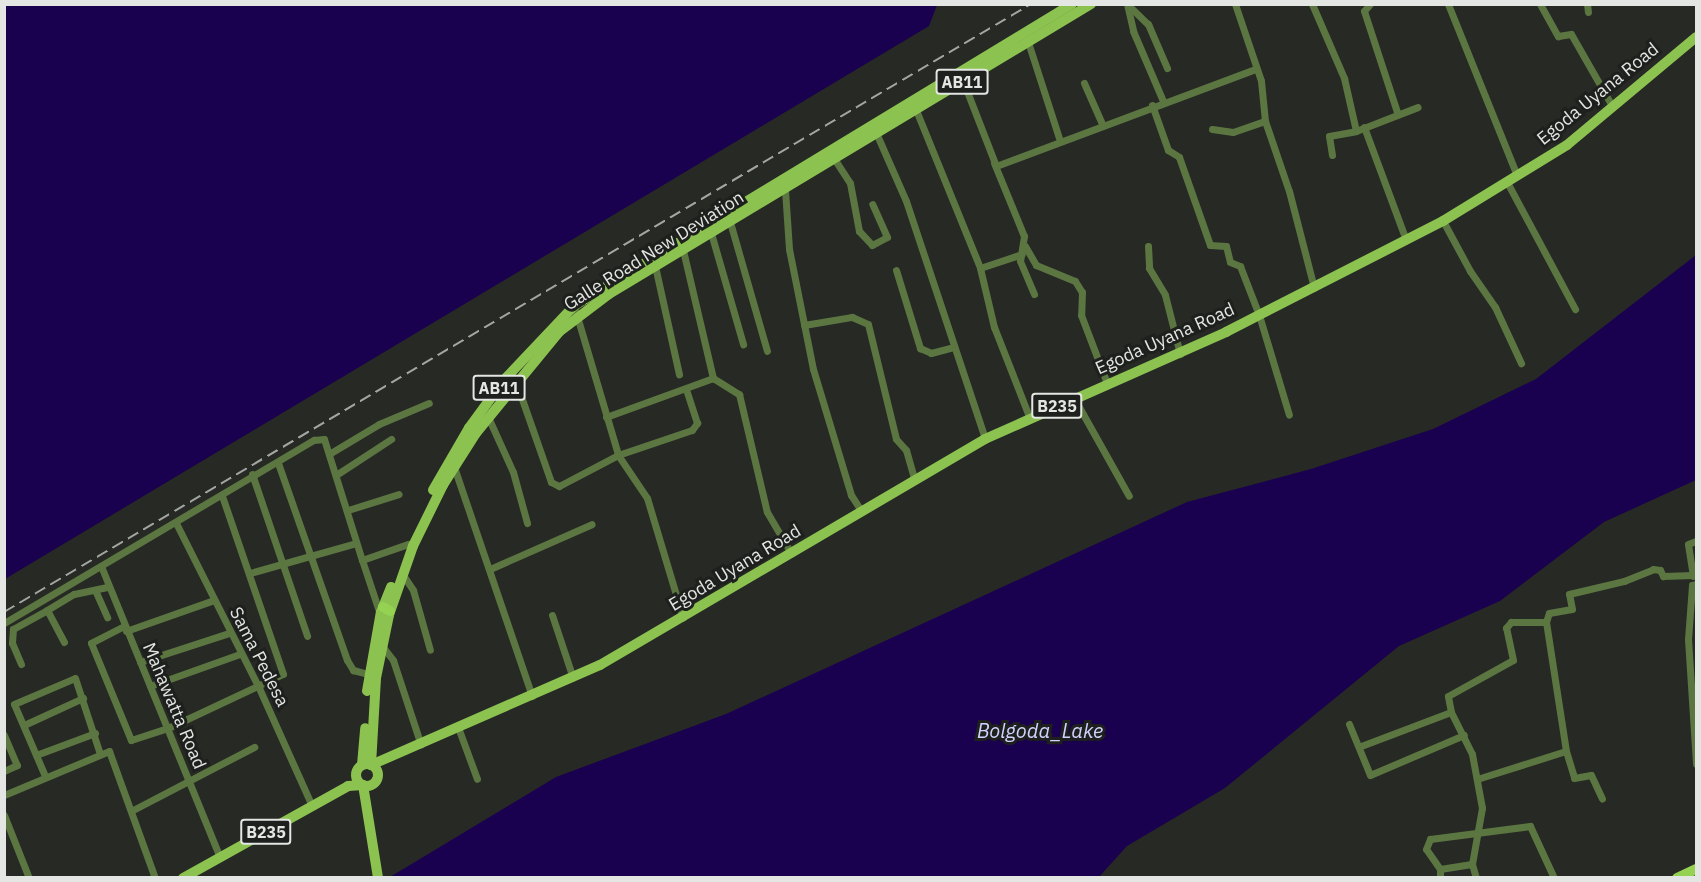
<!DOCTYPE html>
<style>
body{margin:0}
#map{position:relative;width:1701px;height:882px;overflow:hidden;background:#272925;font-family:"IBM Plex Sans",sans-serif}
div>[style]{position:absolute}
.water>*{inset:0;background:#1a014f}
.minor>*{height:7px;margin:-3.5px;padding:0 3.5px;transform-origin:3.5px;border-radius:3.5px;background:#5b7641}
.primary>*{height:10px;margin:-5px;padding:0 5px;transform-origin:5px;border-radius:5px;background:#8cc350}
.primary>.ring{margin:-5px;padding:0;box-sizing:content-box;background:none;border:10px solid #8cc350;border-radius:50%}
.trunk>*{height:10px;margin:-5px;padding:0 5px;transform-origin:5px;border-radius:5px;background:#96d252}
.rail>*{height:2px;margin-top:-1px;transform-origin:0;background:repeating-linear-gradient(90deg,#a4a6a3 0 12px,transparent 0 18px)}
span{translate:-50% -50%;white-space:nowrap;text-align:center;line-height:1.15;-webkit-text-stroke:6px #1d201c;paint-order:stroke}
.shield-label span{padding:2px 4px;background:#1d201c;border:2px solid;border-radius:4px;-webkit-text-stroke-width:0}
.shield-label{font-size:16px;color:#e4e6e3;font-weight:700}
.street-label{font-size:18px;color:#e4e6e3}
.water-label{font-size:20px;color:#d2d2ff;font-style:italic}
.frame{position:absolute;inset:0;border:6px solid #e4e6e3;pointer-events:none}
</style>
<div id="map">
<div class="water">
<div style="clip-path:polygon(4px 5px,5px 4px,937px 5px,929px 26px,5px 579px)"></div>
<div style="clip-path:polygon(1696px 255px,1696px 480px,1604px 522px,1500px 601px,1399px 646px,1225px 788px,1127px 846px,1099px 877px,390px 877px,556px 777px,726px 714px,1187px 502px,1311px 469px,1433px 429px,1536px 379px)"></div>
</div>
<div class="minor">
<div style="left:1127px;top:4px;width:28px;rotate:77deg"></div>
<div style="left:1133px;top:31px;width:76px;rotate:66.8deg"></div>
<div style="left:1235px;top:4px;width:81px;rotate:71.3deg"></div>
<div style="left:1261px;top:81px;width:40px;rotate:84.3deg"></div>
<div style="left:1265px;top:121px;width:74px;rotate:71.1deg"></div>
<div style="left:1289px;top:191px;width:100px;rotate:75.5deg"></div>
<div style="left:1312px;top:4px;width:81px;rotate:66.6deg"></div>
<div style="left:1344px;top:78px;width:54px;rotate:77.2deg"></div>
<div style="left:1370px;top:4px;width:9px;rotate:131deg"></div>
<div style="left:1364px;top:11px;width:109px;rotate:71.9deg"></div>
<div style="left:1448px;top:4px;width:185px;rotate:68.1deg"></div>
<div style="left:1540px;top:4px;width:37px;rotate:61deg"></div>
<div style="left:1558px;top:36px;width:13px;rotate:-9deg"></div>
<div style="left:1571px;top:34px;width:83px;rotate:60.3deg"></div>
<div style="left:1587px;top:4px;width:8px;rotate:83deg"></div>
<div style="left:1128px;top:5px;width:28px;rotate:44deg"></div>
<div style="left:1148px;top:24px;width:48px;rotate:66.6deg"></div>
<div style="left:1028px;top:42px;width:104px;rotate:72.1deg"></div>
<div style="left:963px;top:81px;width:91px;rotate:68.8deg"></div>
<div style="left:996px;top:166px;width:278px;rotate:-20.5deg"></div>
<div style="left:1084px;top:83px;width:47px;rotate:66.2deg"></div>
<div style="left:1152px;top:105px;width:48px;rotate:70.4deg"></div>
<div style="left:1168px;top:150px;width:13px;rotate:32deg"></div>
<div style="left:1179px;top:157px;width:93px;rotate:70.6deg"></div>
<div style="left:1210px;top:245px;width:16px;rotate:4deg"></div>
<div style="left:1226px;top:246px;width:16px;rotate:76deg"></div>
<div style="left:1230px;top:262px;width:11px;rotate:22deg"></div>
<div style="left:1240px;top:266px;width:53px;rotate:68.8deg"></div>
<div style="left:1259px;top:315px;width:104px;rotate:73.3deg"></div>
<div style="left:916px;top:110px;width:170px;rotate:67.9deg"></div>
<div style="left:980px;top:268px;width:44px;rotate:-18.4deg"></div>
<div style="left:1364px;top:127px;width:121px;rotate:69.6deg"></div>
<div style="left:1212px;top:129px;width:21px;rotate:8deg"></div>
<div style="left:1233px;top:132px;width:34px;rotate:-19deg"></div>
<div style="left:877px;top:135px;width:72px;rotate:66.3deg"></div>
<div style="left:906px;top:201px;width:251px;rotate:71.6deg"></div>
<div style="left:1332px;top:155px;width:19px;rotate:-99deg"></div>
<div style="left:1329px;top:136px;width:27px;rotate:-10deg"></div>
<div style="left:1356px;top:131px;width:66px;rotate:-21.2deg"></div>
<div style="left:835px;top:160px;width:27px;rotate:57deg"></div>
<div style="left:850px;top:183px;width:49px;rotate:79.4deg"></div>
<div style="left:859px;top:231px;width:19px;rotate:47deg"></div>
<div style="left:872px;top:245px;width:17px;rotate:-28deg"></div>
<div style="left:887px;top:237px;width:36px;rotate:-114deg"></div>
<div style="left:994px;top:163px;width:79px;rotate:67.7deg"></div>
<div style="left:1024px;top:236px;width:25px;rotate:99deg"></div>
<div style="left:1020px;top:261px;width:36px;rotate:67deg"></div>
<div style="left:1508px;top:184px;width:142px;rotate:61.8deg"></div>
<div style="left:785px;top:190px;width:59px;rotate:86.1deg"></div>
<div style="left:789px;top:249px;width:122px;rotate:78.7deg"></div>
<div style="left:813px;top:369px;width:132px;rotate:73.2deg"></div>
<div style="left:851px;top:495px;width:20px;rotate:57deg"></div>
<div style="left:1443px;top:221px;width:57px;rotate:61.6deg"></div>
<div style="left:1470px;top:271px;width:44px;rotate:55.2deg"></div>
<div style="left:1495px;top:307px;width:62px;rotate:65.1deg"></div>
<div style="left:730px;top:222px;width:134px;rotate:74deg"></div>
<div style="left:711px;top:233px;width:116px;rotate:73.9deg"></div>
<div style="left:682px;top:246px;width:136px;rotate:76.8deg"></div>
<div style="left:1025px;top:246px;width:22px;rotate:60deg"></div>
<div style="left:1036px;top:265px;width:42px;rotate:22.3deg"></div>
<div style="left:1075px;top:281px;width:13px;rotate:58deg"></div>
<div style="left:1082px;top:292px;width:23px;rotate:92deg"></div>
<div style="left:1081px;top:315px;width:73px;rotate:69.1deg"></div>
<div style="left:1148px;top:246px;width:22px;rotate:87deg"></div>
<div style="left:1149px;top:268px;width:31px;rotate:59deg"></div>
<div style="left:1165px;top:295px;width:61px;rotate:75.7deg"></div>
<div style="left:655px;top:266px;width:111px;rotate:77.5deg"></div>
<div style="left:980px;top:268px;width:61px;rotate:76.7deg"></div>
<div style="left:994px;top:327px;width:99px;rotate:68.6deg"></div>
<div style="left:896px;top:270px;width:82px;rotate:72.9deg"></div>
<div style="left:920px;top:348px;width:12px;rotate:24deg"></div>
<div style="left:931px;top:353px;width:23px;rotate:-15deg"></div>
<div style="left:574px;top:306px;width:155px;rotate:73.5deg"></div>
<div style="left:618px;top:455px;width:52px;rotate:56deg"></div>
<div style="left:647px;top:498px;width:125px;rotate:73.3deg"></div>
<div style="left:804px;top:325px;width:49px;rotate:-9.5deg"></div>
<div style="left:852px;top:317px;width:17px;rotate:24deg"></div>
<div style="left:868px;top:324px;width:118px;rotate:76.3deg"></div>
<div style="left:896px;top:439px;width:15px;rotate:48deg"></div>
<div style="left:906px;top:450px;width:32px;rotate:74deg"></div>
<div style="left:713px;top:378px;width:31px;rotate:32deg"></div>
<div style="left:739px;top:394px;width:121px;rotate:76.7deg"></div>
<div style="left:767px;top:512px;width:48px;rotate:59.7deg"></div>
<div style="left:516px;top:382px;width:106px;rotate:70.7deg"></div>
<div style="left:551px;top:482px;width:9px;rotate:27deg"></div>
<div style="left:559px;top:486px;width:67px;rotate:-27.7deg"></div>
<div style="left:618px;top:455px;width:78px;rotate:-18.7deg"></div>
<div style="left:692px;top:430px;width:9px;rotate:-54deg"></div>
<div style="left:697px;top:423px;width:35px;rotate:-108deg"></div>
<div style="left:1074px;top:398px;width:112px;rotate:60.7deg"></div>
<div style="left:488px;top:417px;width:60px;rotate:65.6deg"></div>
<div style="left:513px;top:472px;width:53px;rotate:74.6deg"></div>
<div style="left:606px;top:417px;width:114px;rotate:-20deg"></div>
<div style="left:329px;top:454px;width:58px;rotate:-31deg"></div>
<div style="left:379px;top:424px;width:54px;rotate:-22.8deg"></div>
<div style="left:278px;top:463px;width:209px;rotate:70.7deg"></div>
<div style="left:347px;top:660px;width:12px;rotate:59deg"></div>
<div style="left:353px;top:670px;width:16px;rotate:15deg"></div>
<div style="left:454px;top:467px;width:242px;rotate:71.2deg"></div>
<div style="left:252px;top:474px;width:171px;rotate:71.2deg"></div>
<div style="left:336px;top:475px;width:66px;rotate:-33.2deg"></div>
<div style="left:348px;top:510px;width:53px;rotate:-17.4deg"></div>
<div style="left:176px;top:523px;width:185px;rotate:63.3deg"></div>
<div style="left:259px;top:688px;width:129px;rotate:65.8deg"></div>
<div style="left:362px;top:560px;width:57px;rotate:71.6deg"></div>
<div style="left:101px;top:566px;width:315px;rotate:67.8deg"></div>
<div style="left:490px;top:569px;width:111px;rotate:-23.8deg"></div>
<div style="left:250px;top:573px;width:110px;rotate:-15.8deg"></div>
<div style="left:403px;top:575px;width:18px;rotate:56deg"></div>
<div style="left:413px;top:590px;width:62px;rotate:74.2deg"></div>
<div style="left:1693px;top:576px;width:32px;rotate:-99deg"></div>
<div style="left:1688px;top:544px;width:9px;rotate:-21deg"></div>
<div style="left:1696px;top:584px;width:4px;rotate:166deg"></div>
<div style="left:1692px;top:585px;width:54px;rotate:94.2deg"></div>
<div style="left:1688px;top:639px;width:125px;rotate:86.3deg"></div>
<div style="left:95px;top:590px;width:30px;rotate:66deg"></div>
<div style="left:552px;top:615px;width:66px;rotate:71.6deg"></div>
<div style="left:4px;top:623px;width:360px;rotate:-30.6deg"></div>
<div style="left:314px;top:440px;width:10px;rotate:-6deg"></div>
<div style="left:324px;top:439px;width:127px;rotate:72.6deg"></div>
<div style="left:362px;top:560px;width:49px;rotate:-19.2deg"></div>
<div style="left:124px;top:626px;width:37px;rotate:153deg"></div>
<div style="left:91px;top:643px;width:105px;rotate:67.6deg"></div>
<div style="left:131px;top:740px;width:39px;rotate:-18deg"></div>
<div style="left:168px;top:728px;width:127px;rotate:-25.2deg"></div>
<div style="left:283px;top:674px;width:188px;rotate:-108.9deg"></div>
<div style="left:126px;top:631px;width:93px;rotate:-19.4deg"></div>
<div style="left:64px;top:642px;width:36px;rotate:-118deg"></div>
<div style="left:47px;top:610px;width:31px;rotate:-31deg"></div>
<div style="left:74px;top:594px;width:35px;rotate:-12deg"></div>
<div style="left:382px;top:646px;width:18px;rotate:52deg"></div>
<div style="left:393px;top:660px;width:89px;rotate:71.8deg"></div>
<div style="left:140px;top:662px;width:94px;rotate:-18deg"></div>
<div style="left:21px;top:664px;width:23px;rotate:-113deg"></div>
<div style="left:12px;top:643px;width:14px;rotate:-86deg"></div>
<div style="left:13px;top:629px;width:39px;rotate:-29deg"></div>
<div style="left:150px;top:686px;width:96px;rotate:-19.6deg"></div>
<div style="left:1349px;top:724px;width:55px;rotate:67.6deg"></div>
<div style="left:1370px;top:775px;width:102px;rotate:-23.1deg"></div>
<div style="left:24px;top:725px;width:65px;rotate:-24.6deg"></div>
<div style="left:459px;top:730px;width:52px;rotate:69.8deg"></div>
<div style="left:4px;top:735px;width:33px;rotate:67deg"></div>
<div style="left:17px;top:765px;width:14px;rotate:155deg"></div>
<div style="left:1361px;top:746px;width:96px;rotate:-20.7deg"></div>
<div style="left:1566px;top:751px;width:28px;rotate:73deg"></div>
<div style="left:1574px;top:778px;width:17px;rotate:-10deg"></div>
<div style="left:1591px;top:775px;width:26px;rotate:65deg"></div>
<div style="left:36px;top:755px;width:63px;rotate:-20.4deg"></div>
<div style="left:45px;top:776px;width:78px;rotate:-113.3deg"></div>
<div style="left:14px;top:704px;width:66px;rotate:-23.1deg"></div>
<div style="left:75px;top:678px;width:80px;rotate:71.8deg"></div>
<div style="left:1477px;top:779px;width:93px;rotate:-17.5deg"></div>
<div style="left:1566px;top:751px;width:131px;rotate:-98.8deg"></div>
<div style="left:4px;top:795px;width:114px;rotate:-22.7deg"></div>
<div style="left:109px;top:751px;width:135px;rotate:70.1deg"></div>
<div style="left:131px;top:811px;width:139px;rotate:-27.5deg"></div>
<div style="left:4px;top:815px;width:68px;rotate:68.4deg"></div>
<div style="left:1440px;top:869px;width:24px;rotate:-125deg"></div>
<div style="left:1426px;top:849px;width:11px;rotate:-68deg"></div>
<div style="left:1430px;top:839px;width:101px;rotate:-7.4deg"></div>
<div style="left:1530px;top:826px;width:57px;rotate:65.2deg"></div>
<div style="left:1440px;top:878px;width:9px;rotate:-90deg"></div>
<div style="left:1440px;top:869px;width:32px;rotate:-9deg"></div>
<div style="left:1476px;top:878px;width:15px;rotate:-106deg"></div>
<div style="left:1472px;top:864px;width:57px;rotate:-79.9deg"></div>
<div style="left:1482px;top:808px;width:55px;rotate:-100.5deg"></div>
<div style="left:1472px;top:754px;width:47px;rotate:-116.6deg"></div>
<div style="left:1451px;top:712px;width:16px;rotate:-101deg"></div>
<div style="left:1448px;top:696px;width:74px;rotate:-29deg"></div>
<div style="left:1513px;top:660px;width:33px;rotate:-102deg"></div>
<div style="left:1506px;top:628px;width:8px;rotate:-50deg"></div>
<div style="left:1511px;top:622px;width:35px"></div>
<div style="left:1546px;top:622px;width:9px;rotate:-72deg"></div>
<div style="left:1549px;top:613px;width:23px;rotate:-10deg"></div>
<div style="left:1572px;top:609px;width:15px;rotate:-101deg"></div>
<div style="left:1569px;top:594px;width:57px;rotate:-13.3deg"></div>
<div style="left:1624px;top:581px;width:31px;rotate:-22deg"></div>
<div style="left:1653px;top:569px;width:7px;rotate:8deg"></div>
<div style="left:1660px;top:570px;width:7px;rotate:63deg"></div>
<div style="left:1663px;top:576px;width:30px;rotate:-2deg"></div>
</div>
<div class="primary">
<div style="left:1091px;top:4px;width:563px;rotate:148.97deg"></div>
<div style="left:609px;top:294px;width:63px;rotate:142.8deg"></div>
<div style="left:559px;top:332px;width:131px;rotate:129.4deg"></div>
<div style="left:476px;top:433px;width:62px;rotate:122.4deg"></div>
<div style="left:443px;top:485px;width:68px;rotate:116.2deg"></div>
<div style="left:413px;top:546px;width:73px;rotate:109.2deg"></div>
<div style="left:389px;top:615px;width:64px;rotate:101.7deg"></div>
<div style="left:376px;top:678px;width:87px;rotate:93.3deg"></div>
<div style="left:371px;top:765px;width:250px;rotate:-23.6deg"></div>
<div style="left:600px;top:665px;width:446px;rotate:-30.4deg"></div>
<div style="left:985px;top:439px;width:264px;rotate:-23.9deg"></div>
<div style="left:1226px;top:332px;width:244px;rotate:-27.1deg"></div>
<div style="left:1443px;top:221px;width:145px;rotate:-31.5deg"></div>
<div style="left:1567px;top:145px;width:168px;rotate:-39.9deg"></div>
<div style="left:433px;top:490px;width:72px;rotate:-59.9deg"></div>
<div style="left:469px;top:428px;width:59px;rotate:-53.9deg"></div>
<div style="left:504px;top:380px;width:102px;rotate:-46.6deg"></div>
<div style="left:574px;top:306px;width:582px;rotate:-31.23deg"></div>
<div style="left:367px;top:691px;width:80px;rotate:-80deg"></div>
<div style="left:381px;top:612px;width:27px;rotate:-68deg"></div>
<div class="ring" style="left:356px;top:764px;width:12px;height:12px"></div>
<div style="left:362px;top:765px;width:37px;rotate:-85deg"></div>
<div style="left:183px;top:878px;width:189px;rotate:-29.1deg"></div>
<div style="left:348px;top:786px;width:15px;rotate:-4deg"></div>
<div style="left:363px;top:785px;width:94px;rotate:80.8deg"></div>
</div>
<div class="trunk">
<div style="left:383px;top:607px;width:8px;rotate:30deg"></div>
<div style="left:1677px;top:878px;width:21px;rotate:-25deg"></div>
</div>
<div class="rail">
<div style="left:4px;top:612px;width:1193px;rotate:-30.63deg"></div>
</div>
<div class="shield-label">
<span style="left:962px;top:82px">AB11</span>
<span style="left:499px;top:388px">AB11</span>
<span style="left:1057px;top:406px">B235</span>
<span style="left:266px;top:832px">B235</span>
</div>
<div class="street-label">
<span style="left:1598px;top:94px;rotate:-39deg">Egoda Uyana Road</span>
<span style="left:654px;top:251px;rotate:-32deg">Galle Road New Deviation</span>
<span style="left:1165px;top:339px;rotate:-24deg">Egoda Uyana Road</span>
<span style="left:735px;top:568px;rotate:-31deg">Egoda Uyana Road</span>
<span style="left:259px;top:657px;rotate:63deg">Sama Pedesa</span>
<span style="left:174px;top:706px;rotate:67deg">Mahawatta Road</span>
</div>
<div class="water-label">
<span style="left:1040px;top:730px">Bolgoda_Lake</span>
</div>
<div class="frame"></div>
</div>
